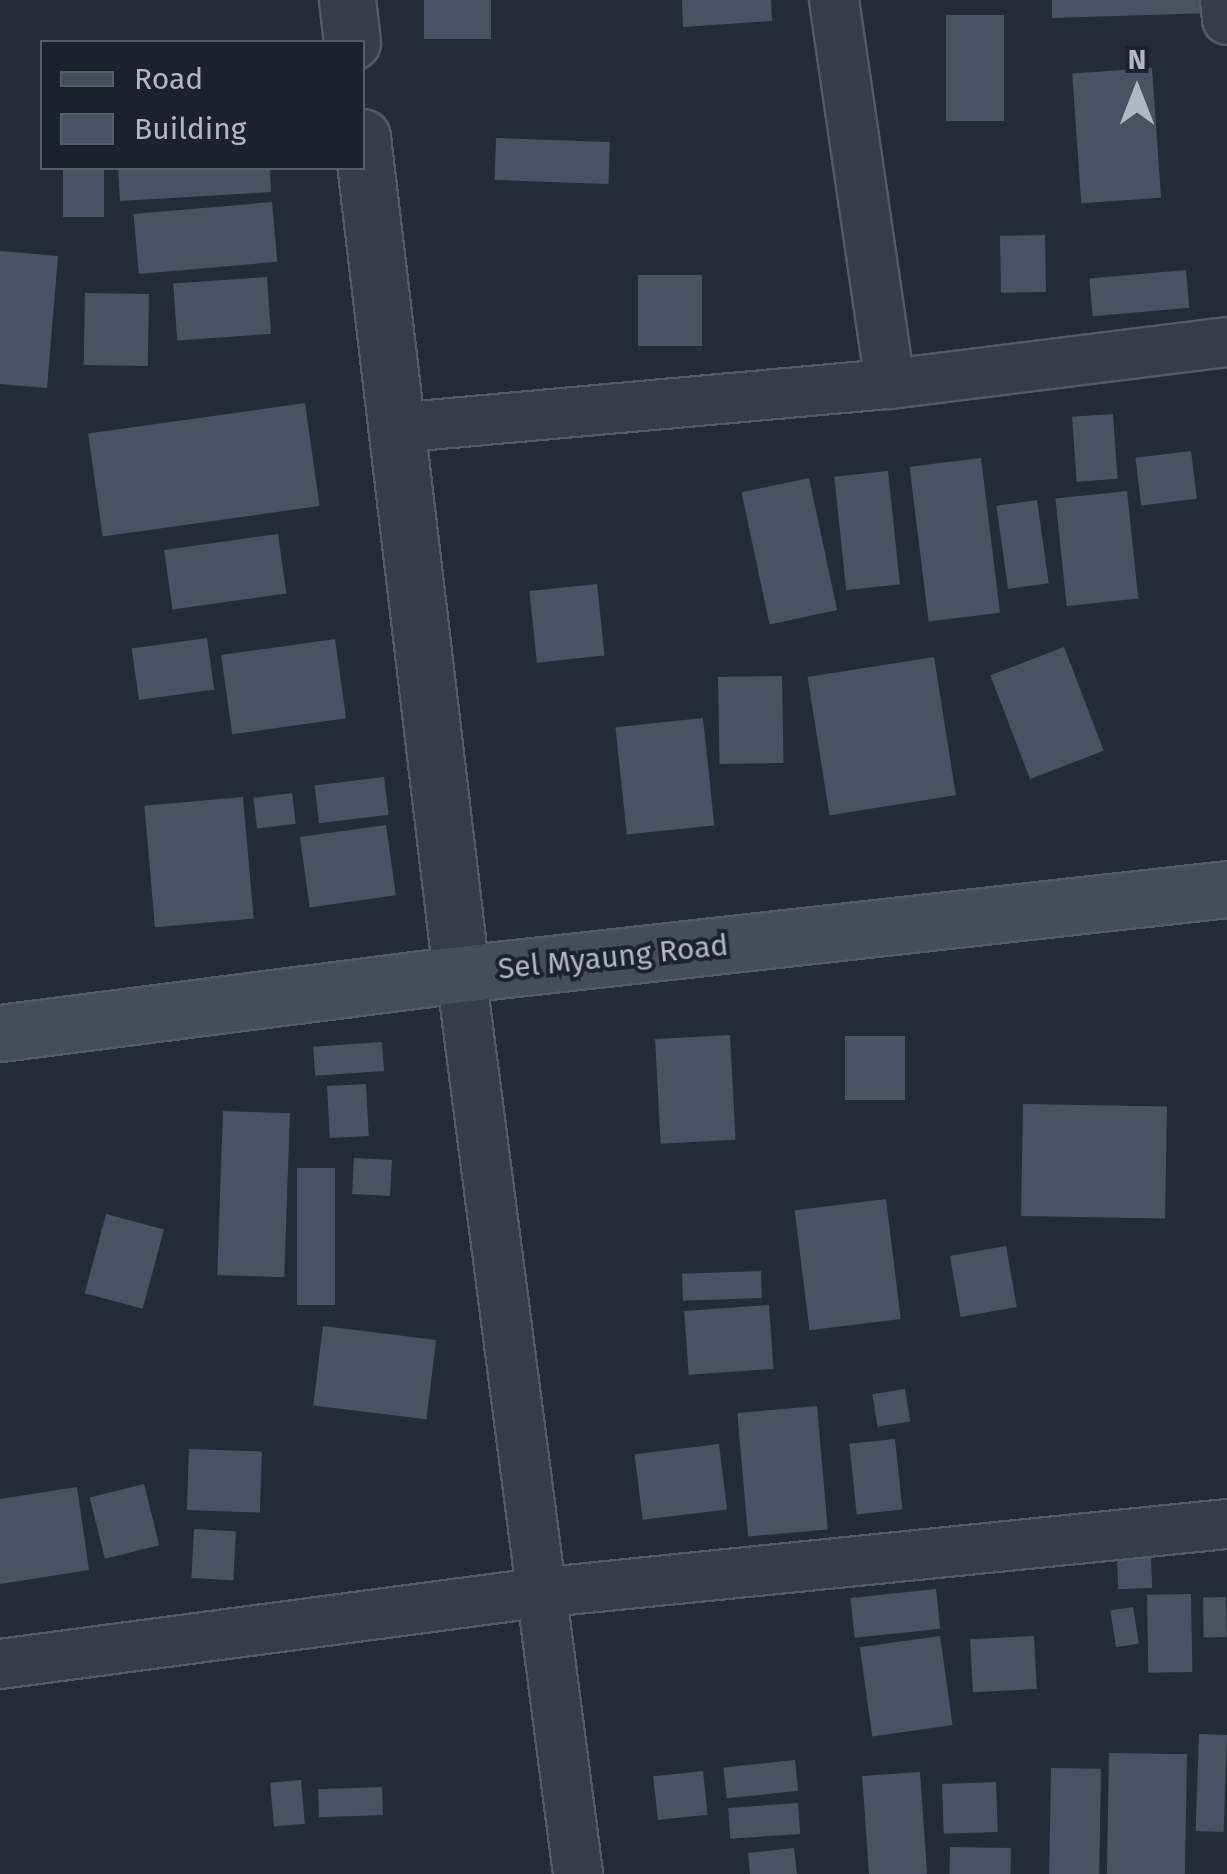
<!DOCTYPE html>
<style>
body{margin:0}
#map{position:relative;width:1227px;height:1874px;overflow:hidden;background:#242b37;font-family:"Fira Sans",sans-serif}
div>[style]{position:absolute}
.building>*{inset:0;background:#4a5160;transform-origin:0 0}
.roads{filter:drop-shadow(2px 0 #555a66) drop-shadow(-2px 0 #555a66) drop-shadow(0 2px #555a66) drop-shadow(0 -2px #555a66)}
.minor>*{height:48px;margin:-24px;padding:0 24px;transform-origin:24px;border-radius:24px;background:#373d48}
.tertiary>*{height:55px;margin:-27.5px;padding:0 27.5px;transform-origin:27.5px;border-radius:27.5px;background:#373d48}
.secondary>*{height:55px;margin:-27.5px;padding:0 27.5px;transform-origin:27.5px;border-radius:27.5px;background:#454c5a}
span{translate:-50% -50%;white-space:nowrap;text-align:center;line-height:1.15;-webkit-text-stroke:8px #1c222c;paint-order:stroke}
.street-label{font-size:30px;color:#b2b7c4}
.legend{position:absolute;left:40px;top:40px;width:325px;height:130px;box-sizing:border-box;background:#1c222c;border:2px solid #585e69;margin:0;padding:12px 18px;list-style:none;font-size:30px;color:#b2b7c4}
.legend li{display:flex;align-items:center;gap:20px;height:50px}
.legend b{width:50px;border:2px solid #585e69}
.north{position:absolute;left:1087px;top:40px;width:100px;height:100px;-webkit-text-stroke:8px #1c222c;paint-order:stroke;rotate:0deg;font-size:28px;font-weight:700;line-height:40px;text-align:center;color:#b2b7c4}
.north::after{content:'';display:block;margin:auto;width:35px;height:45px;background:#b2b7c4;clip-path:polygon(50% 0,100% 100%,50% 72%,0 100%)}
</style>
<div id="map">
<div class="building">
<div style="left:424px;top:0;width:67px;height:39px"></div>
<div style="clip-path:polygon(682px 0,771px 0,772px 21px,683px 27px)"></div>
<div style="clip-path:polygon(1052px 0,1212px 0,1213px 13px,1052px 18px)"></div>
<div style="left:946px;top:15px;width:58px;height:106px"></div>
<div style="left:1152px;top:68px;width:130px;height:80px;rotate:86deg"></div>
<div style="left:496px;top:138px;width:114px;height:42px;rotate:2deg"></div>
<div style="left:63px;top:168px;width:41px;height:49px"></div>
<div style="clip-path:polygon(118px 168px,270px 168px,271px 192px,120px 201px)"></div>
<div style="left:272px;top:202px;width:60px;height:139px;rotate:85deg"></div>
<div style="left:1045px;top:235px;width:57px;height:45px;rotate:89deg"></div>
<div style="clip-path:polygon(0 251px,58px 256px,47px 388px,0 384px)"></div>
<div style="left:1186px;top:270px;width:38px;height:97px;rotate:85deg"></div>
<div style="left:638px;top:275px;width:64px;height:71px"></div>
<div style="left:267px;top:277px;width:57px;height:94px;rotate:86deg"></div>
<div style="left:85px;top:293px;width:64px;height:72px;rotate:1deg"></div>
<div style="left:305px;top:403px;width:104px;height:219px;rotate:82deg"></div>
<div style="left:1113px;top:414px;width:65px;height:41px;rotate:86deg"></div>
<div style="left:1191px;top:451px;width:48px;height:56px;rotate:83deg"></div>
<div style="left:981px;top:458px;width:156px;height:72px;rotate:83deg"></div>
<div style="left:888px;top:471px;width:114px;height:54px;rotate:84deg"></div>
<div style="left:809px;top:478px;width:135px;height:69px;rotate:78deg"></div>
<div style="left:1127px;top:491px;width:108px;height:72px;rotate:84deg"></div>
<div style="left:1037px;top:500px;width:84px;height:41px;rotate:82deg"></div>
<div style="left:278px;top:534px;width:60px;height:115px;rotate:82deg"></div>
<div style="left:597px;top:584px;width:72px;height:68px;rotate:84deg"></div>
<div style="left:207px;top:638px;width:52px;height:76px;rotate:82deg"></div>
<div style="left:335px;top:639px;width:80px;height:115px;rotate:82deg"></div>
<div style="left:1064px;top:647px;width:111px;height:79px;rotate:69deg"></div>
<div style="left:934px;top:657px;width:140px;height:128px;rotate:81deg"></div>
<div style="left:782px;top:676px;width:87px;height:64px;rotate:89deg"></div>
<div style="left:703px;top:718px;width:108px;height:88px;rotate:84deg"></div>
<div style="left:384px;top:777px;width:38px;height:70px;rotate:83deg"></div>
<div style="left:292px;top:793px;width:31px;height:39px;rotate:83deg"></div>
<div style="left:243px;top:797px;width:122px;height:99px;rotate:85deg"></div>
<div style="left:386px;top:825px;width:71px;height:87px;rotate:82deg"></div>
<div style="left:730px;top:1035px;width:105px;height:75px;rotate:87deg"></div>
<div style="left:905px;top:1036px;width:64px;height:60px;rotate:90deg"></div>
<div style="left:382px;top:1042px;width:29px;height:69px;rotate:86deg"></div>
<div style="left:366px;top:1084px;width:52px;height:39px;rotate:87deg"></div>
<div style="left:1023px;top:1104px;width:144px;height:112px;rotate:1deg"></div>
<div style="left:223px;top:1111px;width:67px;height:164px;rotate:2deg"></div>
<div style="left:354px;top:1158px;width:38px;height:36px;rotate:3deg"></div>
<div style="left:297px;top:1168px;width:38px;height:137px"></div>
<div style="left:886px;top:1199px;width:121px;height:92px;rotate:83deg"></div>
<div style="left:106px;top:1214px;width:60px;height:82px;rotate:15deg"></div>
<div style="left:1006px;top:1246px;width:62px;height:57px;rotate:80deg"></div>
<div style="left:761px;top:1271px;width:27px;height:79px;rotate:88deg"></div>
<div style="left:769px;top:1305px;width:64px;height:85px;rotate:86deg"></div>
<div style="left:323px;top:1326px;width:114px;height:80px;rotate:7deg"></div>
<div style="left:905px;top:1389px;width:33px;height:33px;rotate:81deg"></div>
<div style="left:817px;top:1406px;width:124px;height:80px;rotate:85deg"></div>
<div style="left:895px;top:1439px;width:71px;height:46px;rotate:84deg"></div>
<div style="left:719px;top:1444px;width:66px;height:85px;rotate:83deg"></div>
<div style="left:189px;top:1449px;width:73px;height:61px;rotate:2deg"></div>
<div style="left:144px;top:1484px;width:63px;height:56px;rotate:76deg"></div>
<div style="clip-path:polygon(77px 1487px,89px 1570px,0 1584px,0 1499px)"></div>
<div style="left:194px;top:1529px;width:42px;height:49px;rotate:3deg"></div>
<div style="left:1151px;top:1554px;width:34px;height:34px;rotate:88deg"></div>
<div style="left:936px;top:1589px;width:40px;height:86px;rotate:84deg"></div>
<div style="left:1191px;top:1594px;width:78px;height:44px;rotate:89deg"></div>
<div style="left:1226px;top:1597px;width:40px;height:23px;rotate:89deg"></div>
<div style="left:1133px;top:1607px;width:37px;height:23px;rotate:81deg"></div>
<div style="left:940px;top:1636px;width:90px;height:81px;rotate:82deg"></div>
<div style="left:1034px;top:1636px;width:53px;height:64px;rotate:87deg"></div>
<div style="left:1199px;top:1734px;width:28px;height:97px;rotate:2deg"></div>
<div style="left:1109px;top:1753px;width:78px;height:121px;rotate:1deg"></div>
<div style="left:795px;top:1760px;width:31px;height:72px;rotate:84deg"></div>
<div style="left:1051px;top:1768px;width:50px;height:106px;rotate:1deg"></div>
<div style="left:703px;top:1771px;width:44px;height:50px;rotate:84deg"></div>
<div style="left:920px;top:1772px;width:102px;height:58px;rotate:86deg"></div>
<div style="left:301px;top:1780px;width:44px;height:31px;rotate:85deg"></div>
<div style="left:996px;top:1782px;width:50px;height:54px;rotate:88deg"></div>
<div style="left:382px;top:1787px;width:28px;height:64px;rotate:88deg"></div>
<div style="left:798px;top:1803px;width:31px;height:70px;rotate:86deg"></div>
<div style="left:950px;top:1847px;width:61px;height:27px;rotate:1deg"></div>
<div style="clip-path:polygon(794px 1848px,797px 1874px,750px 1874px,748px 1853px)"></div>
</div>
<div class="roads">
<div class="minor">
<div style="left:834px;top:0;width:388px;rotate:81.7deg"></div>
<div style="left:1225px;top:0;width:20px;rotate:84deg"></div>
<div style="left:395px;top:428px;width:497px;rotate:-5.1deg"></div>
<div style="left:890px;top:384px;width:340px;rotate:-7.1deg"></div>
<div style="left:461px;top:974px;width:908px;rotate:82.59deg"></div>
<div style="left:0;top:1664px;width:542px;rotate:-7.53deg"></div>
<div style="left:537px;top:1593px;width:693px;rotate:-5.71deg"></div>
</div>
<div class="tertiary">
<div style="left:347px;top:0;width:42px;rotate:83.2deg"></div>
<div style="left:362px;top:137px;width:843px;rotate:83.25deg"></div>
</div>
<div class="secondary">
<div style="left:0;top:1033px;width:465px;rotate:-7.3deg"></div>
<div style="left:461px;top:974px;width:771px;rotate:-6.33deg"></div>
</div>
</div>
<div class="street-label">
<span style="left:613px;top:957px;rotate:-6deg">Sel Myaung Road</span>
</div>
<ul class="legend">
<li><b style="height:12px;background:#454c5a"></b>Road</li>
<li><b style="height:28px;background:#4a5160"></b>Building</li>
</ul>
<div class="north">N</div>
</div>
